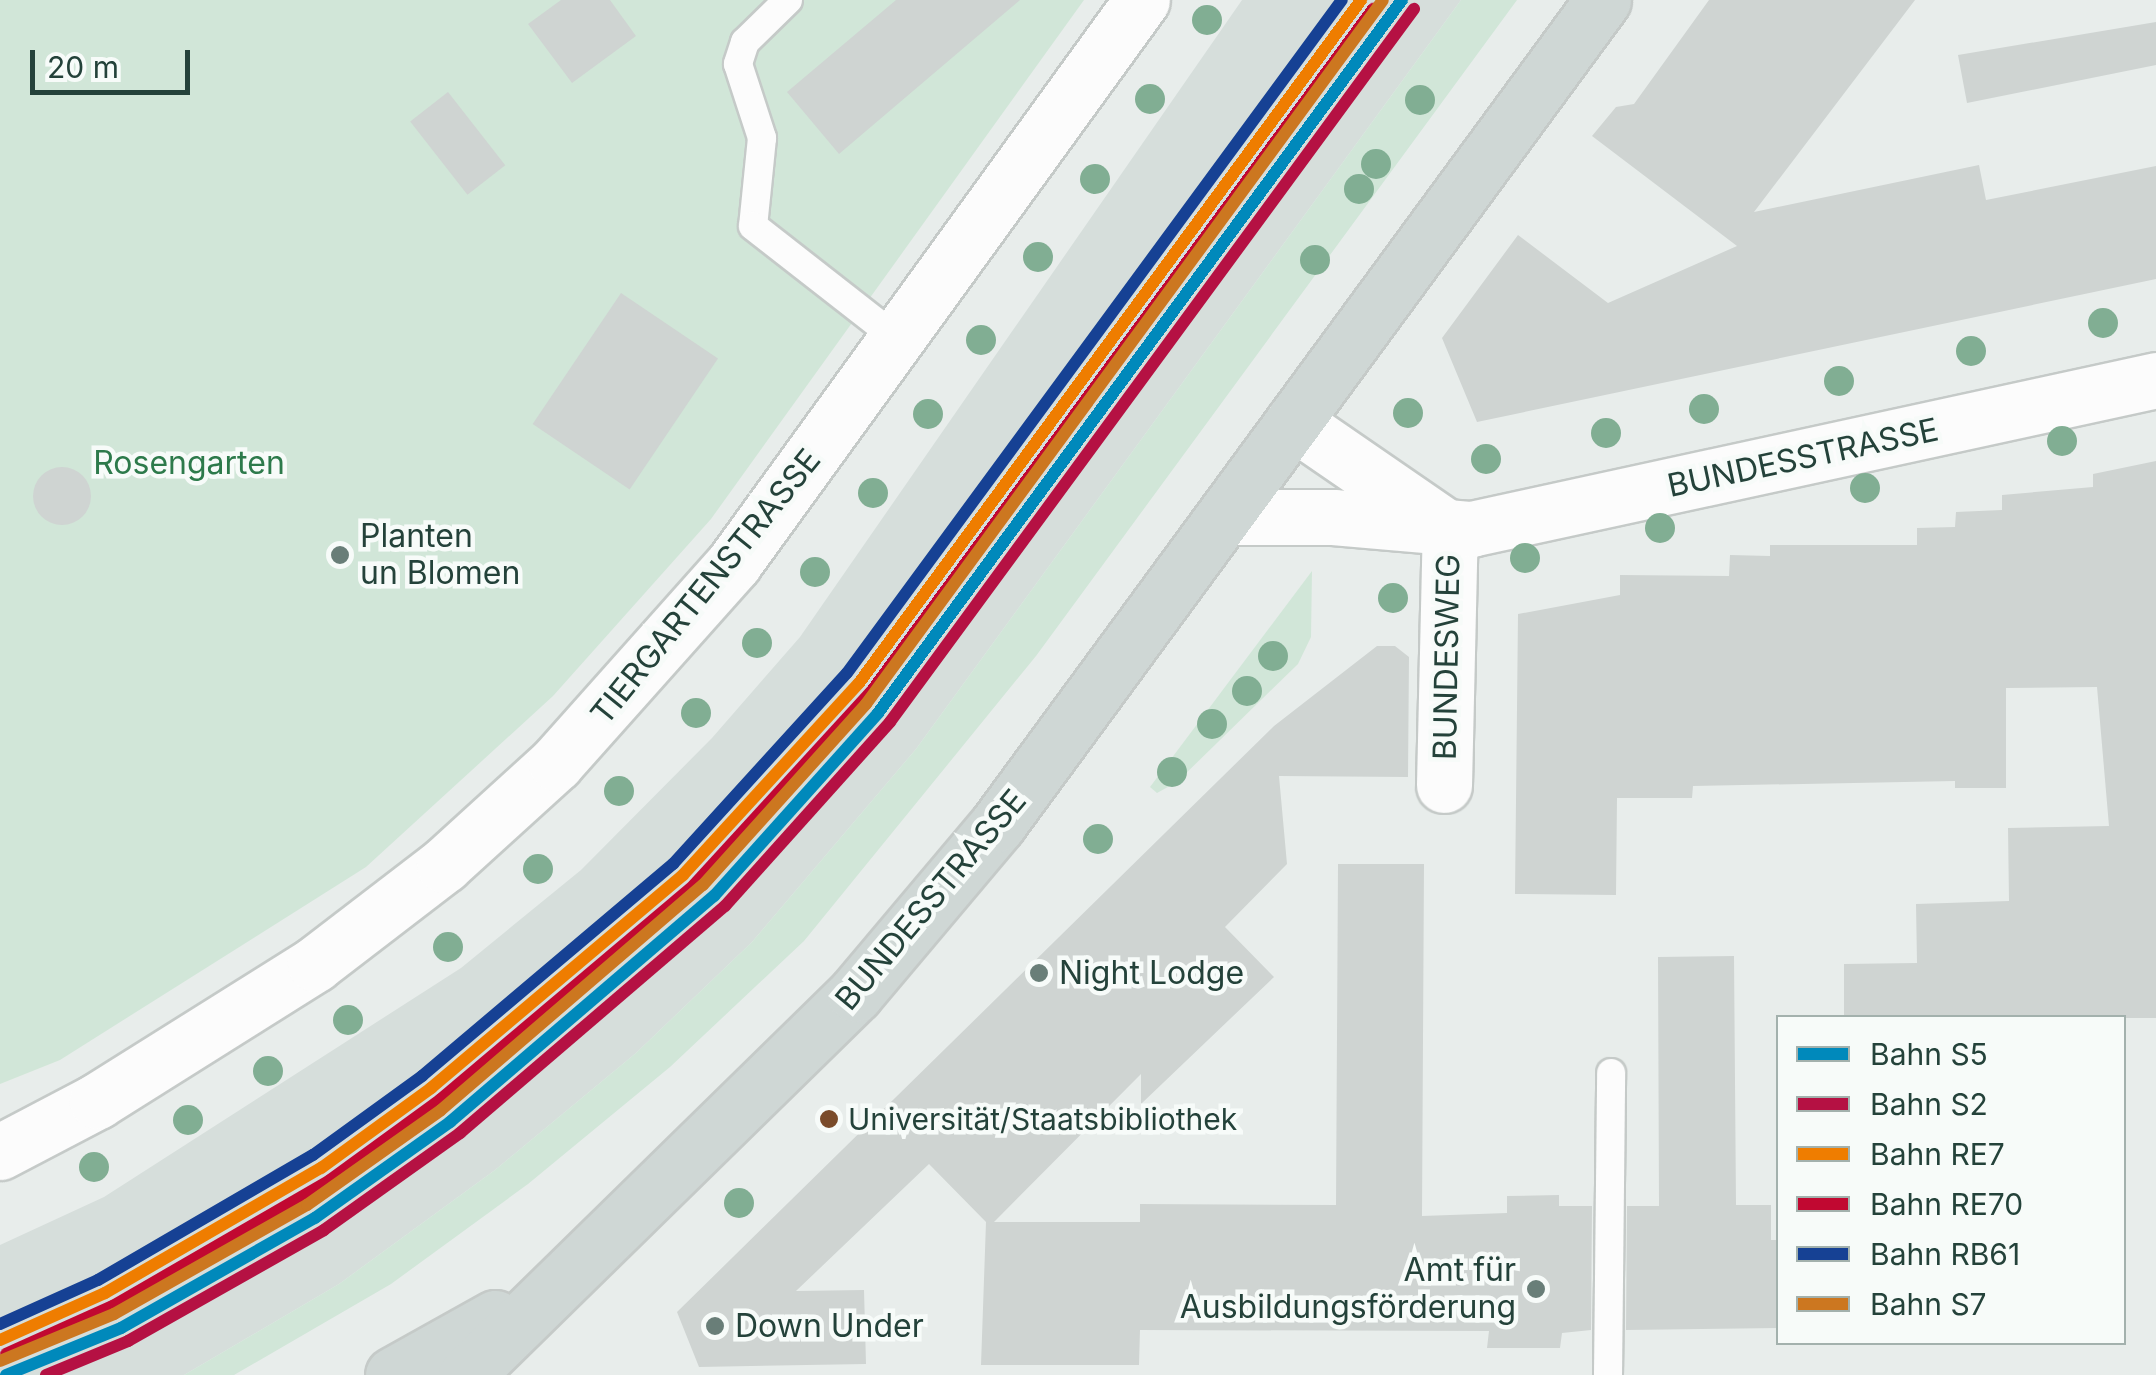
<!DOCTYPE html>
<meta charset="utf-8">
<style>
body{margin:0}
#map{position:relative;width:2156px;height:1375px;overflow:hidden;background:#e8edeb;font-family:Inter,sans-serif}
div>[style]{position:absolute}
.built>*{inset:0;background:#d6dedb}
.green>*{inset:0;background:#d1e6d8}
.building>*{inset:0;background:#cfd4d2;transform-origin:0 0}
.round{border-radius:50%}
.roads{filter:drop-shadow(2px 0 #c5cac8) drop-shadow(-2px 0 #c5cac8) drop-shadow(0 2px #c5cac8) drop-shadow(0 -2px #c5cac8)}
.lane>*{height:28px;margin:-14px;padding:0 14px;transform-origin:14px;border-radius:14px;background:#fcfcfc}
.street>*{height:55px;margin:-27.5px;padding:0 27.5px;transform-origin:27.5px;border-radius:27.5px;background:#fcfcfc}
.secondary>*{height:55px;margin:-27.5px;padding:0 27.5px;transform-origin:27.5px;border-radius:27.5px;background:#fcfcfc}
.primary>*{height:55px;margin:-27.5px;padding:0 27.5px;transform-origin:27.5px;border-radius:27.5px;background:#cfd7d5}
.rail-1>*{height:12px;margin:-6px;padding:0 6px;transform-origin:6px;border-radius:6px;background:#0089bb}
.rail-2>*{height:12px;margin:-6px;padding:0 6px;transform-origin:6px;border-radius:6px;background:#b51143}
.rail-3>*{height:12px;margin:-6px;padding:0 6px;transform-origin:6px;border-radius:6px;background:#ef7d00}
.rail-4>*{height:12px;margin:-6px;padding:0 6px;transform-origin:6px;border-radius:6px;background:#c10831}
.rail-5>*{height:12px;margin:-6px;padding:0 6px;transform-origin:6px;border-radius:6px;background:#164194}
.rail-6>*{height:12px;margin:-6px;padding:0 6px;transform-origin:6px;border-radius:6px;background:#cc7720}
.trees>*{width:30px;height:30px;margin:-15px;border-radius:50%;background:#81ae93}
.dots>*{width:28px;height:28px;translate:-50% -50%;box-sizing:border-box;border:5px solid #f7fbf9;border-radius:50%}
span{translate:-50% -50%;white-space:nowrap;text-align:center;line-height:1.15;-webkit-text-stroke:9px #f7fbf9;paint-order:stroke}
.bus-label{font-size:30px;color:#24423a}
.left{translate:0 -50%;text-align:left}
.street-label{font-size:32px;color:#24423a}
.park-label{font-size:32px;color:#2d7a4b}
.poi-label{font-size:32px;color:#24423a}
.right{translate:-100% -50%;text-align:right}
.legend{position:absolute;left:1776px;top:1015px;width:350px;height:330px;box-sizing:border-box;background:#f7fbf9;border:2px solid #a3b1ad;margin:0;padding:12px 18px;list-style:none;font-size:30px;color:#24423a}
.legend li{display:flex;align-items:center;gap:20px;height:50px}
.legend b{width:50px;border:2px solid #a3b1ad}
.scale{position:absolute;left:30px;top:50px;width:160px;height:45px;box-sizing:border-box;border:5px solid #24423a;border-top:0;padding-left:12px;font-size:30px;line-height:35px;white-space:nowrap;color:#24423a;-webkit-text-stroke:8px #f7fbf9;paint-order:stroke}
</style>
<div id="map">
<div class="built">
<div style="clip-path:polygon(1242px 0,1461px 0,916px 749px,752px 942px,636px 1053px,495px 1170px,339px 1284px,184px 1375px,0 1375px,0 1245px,104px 1197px,461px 968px,581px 870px,712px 738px,800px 637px)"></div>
</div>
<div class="green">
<div style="clip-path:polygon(0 0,1084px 0,711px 519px,553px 696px,366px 867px,60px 1060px,0 1084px)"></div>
<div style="clip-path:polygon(1461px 0,1517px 0,1036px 656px,804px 941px,670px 1067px,528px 1184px,391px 1284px,234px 1375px,184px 1375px,339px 1284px,495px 1170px,636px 1053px,752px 942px,916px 749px)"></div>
<div style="clip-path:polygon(1312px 571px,1311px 637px,1298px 664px,1177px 782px,1157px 793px,1150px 787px)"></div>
</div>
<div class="building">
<div style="clip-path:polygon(561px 0,610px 0,636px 36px,572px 83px,528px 24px)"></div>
<div style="clip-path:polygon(896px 0,1020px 0,839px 154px,787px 92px)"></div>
<div style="clip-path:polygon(1709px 0,1915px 0,1754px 212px,1979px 165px,1986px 200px,2156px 166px,2156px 279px,1477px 422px,1442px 338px,1518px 235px,1608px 303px,1737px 246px,1592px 136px,1616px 107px,1634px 104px)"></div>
<div style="clip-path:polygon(2156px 22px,2156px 65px,1967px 103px,1958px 55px)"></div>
<div style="left:448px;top:92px;width:93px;height:48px;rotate:52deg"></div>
<div style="left:621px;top:293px;width:117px;height:158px;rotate:34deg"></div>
<div style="clip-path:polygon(2156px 461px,2156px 1018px,1844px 1018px,1844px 964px,1917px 963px,1916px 904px,2009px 901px,2008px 828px,2109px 826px,2097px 687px,2006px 688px,2006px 788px,1955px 788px,1955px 781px,1693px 786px,1692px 798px,1617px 798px,1616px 895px,1515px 894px,1518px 614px,1620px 595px,1620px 575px,1729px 576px,1730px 555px,1770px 556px,1770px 545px,1917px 545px,1917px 528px,1955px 527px,1956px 512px,2002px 510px,2002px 495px,2093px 487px,2093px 474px)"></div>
<div class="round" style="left:33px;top:467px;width:58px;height:58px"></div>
<div style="clip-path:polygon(1377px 646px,1395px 646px,1409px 657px,1408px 777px,1279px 776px,1287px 864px,1225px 927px,1274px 977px,1141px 1104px,1141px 1074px,994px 1222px,1140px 1222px,1140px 1204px,1336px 1205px,1338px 864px,1424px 864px,1422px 1216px,1507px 1213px,1507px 1196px,1559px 1195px,1559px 1206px,1592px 1206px,1591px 1330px,1562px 1333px,1560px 1348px,1487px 1348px,1489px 1331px,1140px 1330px,1139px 1365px,981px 1365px,986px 1222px,929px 1164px,796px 1291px,864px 1290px,866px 1364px,699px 1367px,677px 1312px,1274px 726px)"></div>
<div style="clip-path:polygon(1734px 956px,1736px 1205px,1771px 1205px,1771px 1240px,1778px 1240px,1778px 1328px,1626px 1330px,1627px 1206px,1659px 1206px,1658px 957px)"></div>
</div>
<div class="roads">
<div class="lane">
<div style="left:788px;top:0;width:60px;rotate:135.7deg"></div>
<div style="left:745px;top:42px;width:23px;rotate:108deg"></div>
<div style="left:738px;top:64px;width:78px;rotate:72deg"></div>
<div style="left:762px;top:138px;width:88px;rotate:95.8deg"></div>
<div style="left:753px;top:226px;width:185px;rotate:38deg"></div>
<div style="left:1608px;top:1375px;width:302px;rotate:-89.4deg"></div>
</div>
<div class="street">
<div style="left:1444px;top:785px;width:256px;rotate:-88.7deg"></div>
<div style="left:0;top:1152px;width:110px;rotate:-27.7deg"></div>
<div style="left:97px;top:1101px;width:257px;rotate:-32.1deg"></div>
<div style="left:315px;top:964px;width:163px;rotate:-37.5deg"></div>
<div style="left:444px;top:865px;width:151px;rotate:-42.3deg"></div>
<div style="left:556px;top:763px;width:268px;rotate:-48.3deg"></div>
<div style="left:734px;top:563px;width:695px;rotate:-54.07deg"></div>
</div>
<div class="secondary">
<div style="left:1293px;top:422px;width:182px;rotate:34.5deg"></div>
<div style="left:1225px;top:517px;width:108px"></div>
<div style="left:1333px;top:517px;width:139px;rotate:5deg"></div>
<div style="left:1471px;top:529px;width:701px;rotate:-12.27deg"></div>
</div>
<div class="primary">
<div style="left:393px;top:1375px;width:117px;rotate:-29.2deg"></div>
<div style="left:466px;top:1375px;width:545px;rotate:-44.4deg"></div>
<div style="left:855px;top:994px;width:222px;rotate:-49.9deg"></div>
<div style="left:998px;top:824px;width:1022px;rotate:-53.71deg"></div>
</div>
</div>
<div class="rail-1">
<div style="left:6px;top:1375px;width:124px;rotate:-22.2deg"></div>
<div style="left:121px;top:1328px;width:223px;rotate:-29.6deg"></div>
<div style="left:315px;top:1218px;width:166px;rotate:-35.4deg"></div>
<div style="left:450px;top:1122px;width:348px;rotate:-40.6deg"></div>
<div style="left:714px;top:896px;width:246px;rotate:-48.1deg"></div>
<div style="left:878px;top:713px;width:885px;rotate:-53.69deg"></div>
</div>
<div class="rail-2">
<div style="left:46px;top:1375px;width:89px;rotate:-22.5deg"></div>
<div style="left:128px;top:1341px;width:225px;rotate:-29.5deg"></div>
<div style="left:324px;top:1230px;width:167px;rotate:-35.5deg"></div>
<div style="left:460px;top:1133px;width:349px;rotate:-40.6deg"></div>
<div style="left:725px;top:906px;width:247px;rotate:-48.1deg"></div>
<div style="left:890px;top:722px;width:885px;rotate:-53.69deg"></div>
</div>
<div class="rail-3">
<div style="left:0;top:1340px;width:115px;rotate:-24.1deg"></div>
<div style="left:105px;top:1293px;width:250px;rotate:-30.1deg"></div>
<div style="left:321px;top:1168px;width:136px;rotate:-36deg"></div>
<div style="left:431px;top:1088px;width:330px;rotate:-40.2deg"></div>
<div style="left:683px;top:875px;width:260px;rotate:-47.5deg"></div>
<div style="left:859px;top:683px;width:848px;rotate:-53.68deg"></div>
</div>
<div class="rail-4">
<div style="left:6px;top:1354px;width:117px;rotate:-24.2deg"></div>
<div style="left:113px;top:1306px;width:251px;rotate:-30.1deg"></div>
<div style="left:330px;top:1180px;width:137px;rotate:-36.1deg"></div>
<div style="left:441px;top:1099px;width:331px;rotate:-40.2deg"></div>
<div style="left:694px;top:885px;width:262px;rotate:-47.5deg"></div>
<div style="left:871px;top:692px;width:848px;rotate:-53.68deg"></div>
</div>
<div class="rail-5">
<div style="left:0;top:1324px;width:107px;rotate:-24.2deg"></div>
<div style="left:98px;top:1280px;width:249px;rotate:-30.2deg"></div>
<div style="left:313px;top:1155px;width:135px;rotate:-35.9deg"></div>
<div style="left:422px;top:1076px;width:329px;rotate:-40.2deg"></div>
<div style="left:673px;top:864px;width:258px;rotate:-47.7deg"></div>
<div style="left:847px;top:673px;width:835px;rotate:-53.67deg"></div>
</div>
<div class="rail-6">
<div style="left:0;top:1361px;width:123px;rotate:-22.4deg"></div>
<div style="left:114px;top:1314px;width:222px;rotate:-29.5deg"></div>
<div style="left:307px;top:1205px;width:164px;rotate:-35.3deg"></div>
<div style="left:441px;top:1110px;width:345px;rotate:-40.7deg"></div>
<div style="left:703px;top:885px;width:244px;rotate:-48deg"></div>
<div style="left:866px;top:704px;width:873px;rotate:-53.71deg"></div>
</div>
<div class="trees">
<div style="left:1207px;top:20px"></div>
<div style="left:1150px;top:99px"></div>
<div style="left:1420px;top:100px"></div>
<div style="left:1376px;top:164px"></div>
<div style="left:1095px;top:179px"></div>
<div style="left:1359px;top:189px"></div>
<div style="left:1038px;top:257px"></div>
<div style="left:1315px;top:260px"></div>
<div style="left:2103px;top:323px"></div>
<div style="left:981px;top:340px"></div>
<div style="left:1971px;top:351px"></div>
<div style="left:1839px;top:381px"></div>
<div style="left:1704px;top:409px"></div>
<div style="left:1408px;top:413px"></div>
<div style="left:928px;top:414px"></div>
<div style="left:1606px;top:433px"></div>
<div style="left:2062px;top:441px"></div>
<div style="left:1486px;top:459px"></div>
<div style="left:1865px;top:488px"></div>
<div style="left:873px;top:493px"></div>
<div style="left:1660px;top:528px"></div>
<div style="left:1525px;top:558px"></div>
<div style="left:815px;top:572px"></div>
<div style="left:1393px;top:598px"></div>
<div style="left:757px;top:643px"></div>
<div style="left:1273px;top:656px"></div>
<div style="left:1247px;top:691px"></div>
<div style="left:696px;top:713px"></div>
<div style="left:1212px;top:724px"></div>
<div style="left:1172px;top:772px"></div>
<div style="left:619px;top:791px"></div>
<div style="left:1098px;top:839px"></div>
<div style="left:538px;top:869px"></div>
<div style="left:448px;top:947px"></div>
<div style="left:348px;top:1020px"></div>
<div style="left:268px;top:1071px"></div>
<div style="left:188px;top:1120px"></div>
<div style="left:94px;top:1167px"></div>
<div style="left:739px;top:1203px"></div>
</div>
<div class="dots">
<div style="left:340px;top:555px;background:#697e78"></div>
<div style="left:1039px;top:973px;background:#697e78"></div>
<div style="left:829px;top:1119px;background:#7a4b2a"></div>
<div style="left:1536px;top:1289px;background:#697e78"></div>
<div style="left:715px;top:1326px;background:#697e78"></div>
</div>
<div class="bus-label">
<span class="left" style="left:848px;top:1119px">Universität/Staatsbibliothek</span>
</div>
<div class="street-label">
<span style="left:1803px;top:458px;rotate:-12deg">BUNDESSTRASSE</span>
<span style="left:706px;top:587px;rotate:-51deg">TIERGARTENSTRASSE</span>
<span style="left:1447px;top:657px;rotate:-89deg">BUNDESWEG</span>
<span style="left:931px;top:900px;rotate:-50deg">BUNDESSTRASSE</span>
</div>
<div class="park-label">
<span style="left:189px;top:463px">Rosengarten</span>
</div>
<div class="poi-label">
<span class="left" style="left:360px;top:555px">Planten<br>un Blomen</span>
<span class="left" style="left:1059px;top:973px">Night Lodge</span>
<span class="right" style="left:1516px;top:1289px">Amt für<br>Ausbildungsförderung</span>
<span class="left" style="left:735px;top:1326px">Down Under</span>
</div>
<ul class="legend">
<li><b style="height:12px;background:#0089bb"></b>Bahn S5</li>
<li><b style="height:12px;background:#b51143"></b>Bahn S2</li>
<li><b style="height:12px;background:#ef7d00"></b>Bahn RE7</li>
<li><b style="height:12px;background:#c10831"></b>Bahn RE70</li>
<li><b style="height:12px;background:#164194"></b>Bahn RB61</li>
<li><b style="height:12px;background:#cc7720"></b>Bahn S7</li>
</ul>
<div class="scale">20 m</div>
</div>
